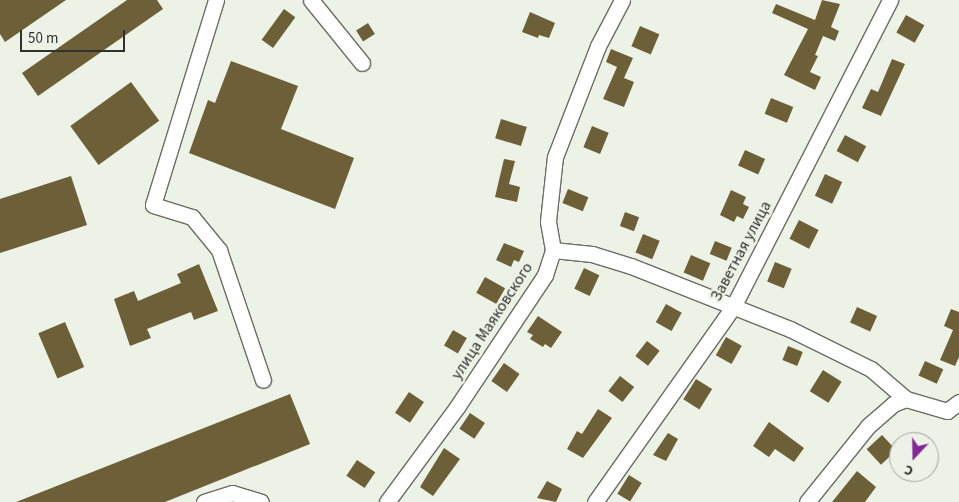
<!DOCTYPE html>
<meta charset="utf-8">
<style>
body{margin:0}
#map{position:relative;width:959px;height:502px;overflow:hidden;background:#edf2e7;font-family:"Source Sans 3",sans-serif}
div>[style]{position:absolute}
.building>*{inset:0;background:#6d6038;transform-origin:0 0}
.roads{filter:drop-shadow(1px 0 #696d64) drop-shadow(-1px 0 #696d64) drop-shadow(0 1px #696d64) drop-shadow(0 -1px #696d64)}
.minor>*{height:15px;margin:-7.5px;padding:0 7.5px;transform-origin:7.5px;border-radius:7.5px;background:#fff}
span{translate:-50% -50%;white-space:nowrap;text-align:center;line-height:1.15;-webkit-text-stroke:5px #edf2e7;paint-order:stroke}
.street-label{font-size:16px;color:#30322e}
.north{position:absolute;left:889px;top:432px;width:50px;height:50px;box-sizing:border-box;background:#edf2e7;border:1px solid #a1a59d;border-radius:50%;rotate:201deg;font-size:14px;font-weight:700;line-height:20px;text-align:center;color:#30322e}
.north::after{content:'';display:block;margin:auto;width:18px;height:22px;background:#842a97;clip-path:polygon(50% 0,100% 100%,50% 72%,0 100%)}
.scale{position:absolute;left:20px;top:30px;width:105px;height:22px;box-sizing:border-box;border:2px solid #30322e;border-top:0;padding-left:6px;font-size:15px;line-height:18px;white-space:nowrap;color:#30322e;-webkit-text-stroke:4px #edf2e7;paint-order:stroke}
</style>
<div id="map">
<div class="building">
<div style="clip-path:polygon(0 0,66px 0,5px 42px,0 34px)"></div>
<div style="clip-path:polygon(127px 0,157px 0,163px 9px,38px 96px,22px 73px)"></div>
<div style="clip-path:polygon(822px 0,840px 4px,831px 27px,839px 31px,835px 41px,823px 36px,815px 55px,818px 56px,810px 72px,821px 77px,815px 90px,784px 75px,808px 29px,772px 13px,776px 4px,815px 20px)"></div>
<div style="left:284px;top:9px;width:14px;height:38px;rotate:36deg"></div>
<div style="clip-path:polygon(530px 12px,555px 23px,549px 38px,539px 35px,538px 38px,522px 32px)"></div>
<div style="left:906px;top:15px;width:21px;height:20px;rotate:29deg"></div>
<div style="left:368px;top:23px;width:13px;height:14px;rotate:58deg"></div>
<div style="left:640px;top:26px;width:21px;height:22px;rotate:23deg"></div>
<div style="clip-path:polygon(611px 49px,633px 58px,624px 78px,634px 82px,624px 107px,603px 99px,617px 67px,606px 62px)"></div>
<div style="clip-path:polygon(892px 59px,905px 64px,881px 116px,862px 108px,871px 89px,878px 92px)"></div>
<div style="clip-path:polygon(231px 61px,298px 86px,281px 129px,354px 158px,335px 209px,189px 153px,208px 100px,215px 103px)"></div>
<div style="left:131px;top:82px;width:48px;height:75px;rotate:54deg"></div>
<div style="left:771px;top:98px;width:24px;height:17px;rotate:22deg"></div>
<div style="left:501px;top:119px;width:27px;height:20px;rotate:17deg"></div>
<div style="left:592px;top:126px;width:18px;height:23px;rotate:22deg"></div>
<div style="left:845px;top:135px;width:24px;height:18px;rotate:28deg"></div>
<div style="left:745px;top:150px;width:22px;height:17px;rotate:24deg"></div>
<div style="clip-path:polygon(504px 159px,515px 161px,509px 184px,520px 187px,517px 202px,495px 197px)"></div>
<div style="left:825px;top:174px;width:19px;height:24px;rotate:25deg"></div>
<div style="clip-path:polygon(71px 176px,87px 225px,0 253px,0 199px)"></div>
<div style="left:568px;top:189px;width:22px;height:15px;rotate:22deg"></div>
<div style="clip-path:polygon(731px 190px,746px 197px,743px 204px,749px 207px,743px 219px,737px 216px,734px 222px,720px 215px)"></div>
<div style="left:625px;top:212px;width:15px;height:15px;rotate:20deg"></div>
<div style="left:799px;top:220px;width:22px;height:21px;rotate:27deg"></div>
<div style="left:643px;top:234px;width:18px;height:20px;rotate:22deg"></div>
<div style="left:715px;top:241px;width:18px;height:14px;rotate:22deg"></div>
<div style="clip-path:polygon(504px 243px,524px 251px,519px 262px,514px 260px,511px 267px,496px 260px)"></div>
<div style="left:691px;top:255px;width:21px;height:19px;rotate:23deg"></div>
<div style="left:775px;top:262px;width:18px;height:21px;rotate:22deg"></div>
<div style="clip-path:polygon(199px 264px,218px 311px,194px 320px,191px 312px,147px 329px,151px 338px,130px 346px,114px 299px,134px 291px,138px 301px,181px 283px,177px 274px)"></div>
<div style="left:584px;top:268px;width:17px;height:23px;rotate:25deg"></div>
<div style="left:485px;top:277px;width:23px;height:18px;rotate:29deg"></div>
<div style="left:666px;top:304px;width:18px;height:21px;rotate:29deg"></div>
<div style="left:857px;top:307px;width:22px;height:17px;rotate:24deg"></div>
<div style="clip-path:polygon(951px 309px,959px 312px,959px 357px,955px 366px,940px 360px,953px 330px,944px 326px)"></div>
<div style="clip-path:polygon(538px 316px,562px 332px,551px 348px,545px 344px,543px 347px,530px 339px,533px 335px,527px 332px)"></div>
<div style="left:65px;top:322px;width:49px;height:29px;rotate:67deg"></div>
<div style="left:453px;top:330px;width:16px;height:18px;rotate:30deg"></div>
<div style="left:726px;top:337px;width:18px;height:21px;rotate:29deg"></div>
<div style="left:647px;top:341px;width:16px;height:19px;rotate:38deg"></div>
<div style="left:788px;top:346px;width:16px;height:15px;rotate:22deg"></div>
<div style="left:925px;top:361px;width:20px;height:16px;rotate:24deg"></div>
<div style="left:504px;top:363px;width:19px;height:22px;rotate:35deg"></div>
<div style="left:823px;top:370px;width:22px;height:25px;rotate:32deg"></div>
<div style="left:620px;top:376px;width:18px;height:19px;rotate:38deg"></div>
<div style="left:696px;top:379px;width:19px;height:24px;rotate:32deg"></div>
<div style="left:409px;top:392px;width:18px;height:25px;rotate:34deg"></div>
<div style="clip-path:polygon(290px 394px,310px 444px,165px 502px,16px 502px)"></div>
<div style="clip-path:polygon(598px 409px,612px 418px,583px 458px,567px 449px,577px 431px,582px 434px)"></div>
<div style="left:470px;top:413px;width:18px;height:19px;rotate:34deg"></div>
<div style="clip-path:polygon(769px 422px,804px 448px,794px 462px,775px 449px,769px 457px,753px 446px)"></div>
<div style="clip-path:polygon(668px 433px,678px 439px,666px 461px,653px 455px)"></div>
<div style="left:882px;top:435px;width:21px;height:21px;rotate:47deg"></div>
<div style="clip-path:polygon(444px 448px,460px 459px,433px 496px,420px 487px)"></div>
<div style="left:357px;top:460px;width:22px;height:19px;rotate:34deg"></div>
<div style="clip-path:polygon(857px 471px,876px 487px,865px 502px,832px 502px)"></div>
<div style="left:629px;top:475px;width:15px;height:22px;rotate:32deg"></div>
<div style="clip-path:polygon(547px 481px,562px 489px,556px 502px,537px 498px)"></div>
</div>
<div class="roads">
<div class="minor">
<div style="left:216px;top:0;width:214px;rotate:107.1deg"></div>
<div style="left:153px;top:205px;width:41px;rotate:17.1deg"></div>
<div style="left:192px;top:217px;width:43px;rotate:50.7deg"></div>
<div style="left:219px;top:250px;width:137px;rotate:71.3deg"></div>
<div style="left:311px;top:0;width:81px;rotate:51deg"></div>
<div style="left:553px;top:250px;width:39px;rotate:6deg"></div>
<div style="left:592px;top:254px;width:41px;rotate:17.1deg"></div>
<div style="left:631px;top:266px;width:171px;rotate:21.6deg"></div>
<div style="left:790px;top:329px;width:90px;rotate:26.3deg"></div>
<div style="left:871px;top:369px;width:46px;rotate:40.6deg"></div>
<div style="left:906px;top:399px;width:43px;rotate:16.3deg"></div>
<div style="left:947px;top:411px;width:15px;rotate:-37deg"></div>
<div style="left:204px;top:502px;width:29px;rotate:-18deg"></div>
<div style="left:232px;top:493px;width:30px;rotate:17deg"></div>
<div style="left:387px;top:502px;width:118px;rotate:-53.6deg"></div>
<div style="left:457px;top:407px;width:159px;rotate:-56.3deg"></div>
<div style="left:545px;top:275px;width:26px;rotate:-72deg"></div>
<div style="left:553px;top:250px;width:29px;rotate:-100deg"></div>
<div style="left:548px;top:221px;width:64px;rotate:-83.8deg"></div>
<div style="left:555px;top:157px;width:119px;rotate:-68.8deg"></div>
<div style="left:598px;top:46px;width:52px;rotate:-62.4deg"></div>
<div style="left:595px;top:502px;width:239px;rotate:-54.7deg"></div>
<div style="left:733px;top:307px;width:345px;rotate:-62.9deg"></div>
<div style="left:807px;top:502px;width:97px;rotate:-51.2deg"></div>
<div style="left:868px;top:426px;width:33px;rotate:-41deg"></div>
<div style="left:893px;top:404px;width:14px;rotate:-21deg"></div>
</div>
</div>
<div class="street-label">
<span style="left:741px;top:251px;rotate:-62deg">Заветная улица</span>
<span style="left:492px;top:321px;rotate:-57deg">улица Маяковского</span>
</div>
<div class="north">С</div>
<div class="scale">50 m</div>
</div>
